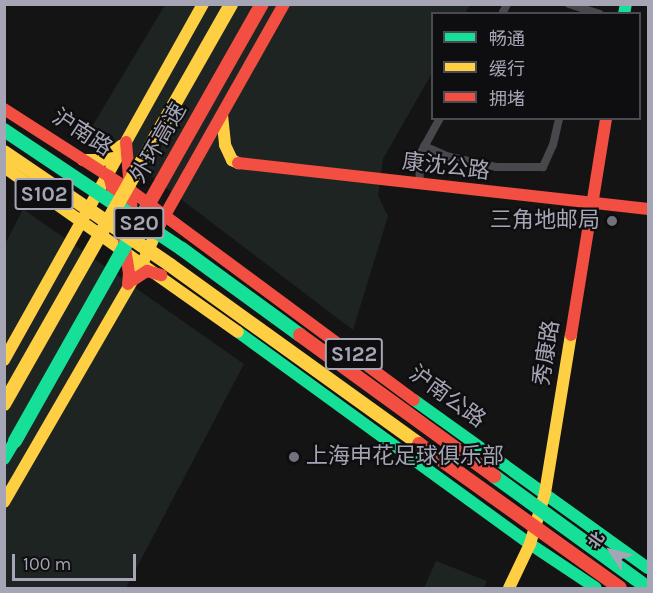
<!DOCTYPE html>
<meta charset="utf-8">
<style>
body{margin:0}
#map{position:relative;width:653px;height:593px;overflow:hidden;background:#141414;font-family:Karla,"Noto Sans SC",sans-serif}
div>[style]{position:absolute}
.green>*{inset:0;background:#1e2421}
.street>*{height:8px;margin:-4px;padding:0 4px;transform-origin:4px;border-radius:4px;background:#48484c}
.fast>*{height:12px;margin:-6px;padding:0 6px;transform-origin:6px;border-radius:6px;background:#16e098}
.slow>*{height:12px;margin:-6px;padding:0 6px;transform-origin:6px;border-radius:6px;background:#ffcf43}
.jam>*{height:12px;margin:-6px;padding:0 6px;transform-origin:6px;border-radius:6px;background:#f24e42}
.fast-bridge>*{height:14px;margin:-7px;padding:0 7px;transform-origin:7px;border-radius:7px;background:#16e098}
.slow-bridge>*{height:14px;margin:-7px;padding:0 7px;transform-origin:7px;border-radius:7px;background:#ffcf43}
.jam-bridge>*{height:14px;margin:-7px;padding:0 7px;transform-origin:7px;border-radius:7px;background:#f24e42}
.dots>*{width:16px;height:16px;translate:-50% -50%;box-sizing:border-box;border:3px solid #0e0e10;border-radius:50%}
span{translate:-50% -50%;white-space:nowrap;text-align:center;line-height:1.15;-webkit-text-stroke:4.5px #0e0e10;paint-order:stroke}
.shield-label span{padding:2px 4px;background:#0e0e10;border:2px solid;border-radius:4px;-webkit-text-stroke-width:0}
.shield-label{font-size:21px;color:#a5a5b5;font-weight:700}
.street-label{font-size:22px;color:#a5a5b5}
.poi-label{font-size:22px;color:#a5a5b5}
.right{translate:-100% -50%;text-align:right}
.left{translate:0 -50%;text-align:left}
.frame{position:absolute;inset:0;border:6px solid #a5a5b5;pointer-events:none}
.legend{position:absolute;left:431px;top:12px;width:210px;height:108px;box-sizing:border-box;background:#0e0e10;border:2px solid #4a4a52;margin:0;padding:8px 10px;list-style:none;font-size:18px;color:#a5a5b5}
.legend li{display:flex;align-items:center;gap:12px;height:30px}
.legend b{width:30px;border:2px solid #4a4a52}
.north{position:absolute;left:581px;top:521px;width:60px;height:60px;-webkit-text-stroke:4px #0e0e10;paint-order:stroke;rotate:306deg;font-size:16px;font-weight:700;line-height:24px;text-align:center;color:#a5a5b5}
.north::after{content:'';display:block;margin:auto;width:21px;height:27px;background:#a5a5b5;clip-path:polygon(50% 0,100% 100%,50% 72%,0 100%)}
.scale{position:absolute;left:12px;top:554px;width:124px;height:27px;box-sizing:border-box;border:3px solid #a5a5b5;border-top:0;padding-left:8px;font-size:18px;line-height:21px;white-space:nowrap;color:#a5a5b5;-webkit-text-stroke:4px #0e0e10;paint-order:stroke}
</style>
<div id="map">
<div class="green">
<div style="clip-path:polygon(165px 5px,470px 5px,465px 13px,432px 14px,432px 73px,383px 159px,378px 196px,388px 216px,353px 330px,90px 130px)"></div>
<div style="clip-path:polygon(23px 209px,244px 364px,126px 588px,5px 588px,5px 244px)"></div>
<div style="clip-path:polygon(436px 561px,487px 581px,484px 588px,424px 588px)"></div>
</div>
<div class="street">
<div style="left:569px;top:4px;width:32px;rotate:18deg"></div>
<div style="left:502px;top:14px;width:11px;rotate:-63deg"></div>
<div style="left:424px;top:146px;width:24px;rotate:24deg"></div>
<div style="left:446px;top:156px;width:51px;rotate:12.4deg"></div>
<div style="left:496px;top:167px;width:47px"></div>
<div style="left:543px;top:167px;width:24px;rotate:-66deg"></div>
<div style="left:553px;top:145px;width:28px;rotate:-77deg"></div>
<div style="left:420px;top:185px;width:29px;rotate:-92deg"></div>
<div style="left:419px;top:156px;width:43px;rotate:-61.1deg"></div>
</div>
<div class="fast">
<div style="left:624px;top:14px;width:10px;rotate:-79deg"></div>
<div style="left:238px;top:332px;width:361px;rotate:36deg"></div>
<div style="left:530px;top:544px;width:79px;rotate:33.7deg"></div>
<div style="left:414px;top:400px;width:288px;rotate:35.7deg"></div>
<div style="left:4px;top:459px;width:21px;rotate:-59deg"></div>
</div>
<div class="slow">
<div style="left:222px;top:115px;width:30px;rotate:84deg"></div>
<div style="left:225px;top:145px;width:17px;rotate:65deg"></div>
<div style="left:232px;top:160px;width:7px;rotate:27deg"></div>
<div style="left:83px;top:160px;width:20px"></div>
<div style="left:103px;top:160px;width:23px;rotate:-38deg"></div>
<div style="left:4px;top:167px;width:286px;rotate:35.2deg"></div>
<div style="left:4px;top:360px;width:408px;rotate:-60.8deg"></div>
<div style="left:4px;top:502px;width:277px;rotate:-59.9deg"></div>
<div style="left:143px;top:262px;width:42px;rotate:-65.9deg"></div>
<div style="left:509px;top:588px;width:49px;rotate:-64.5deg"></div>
<div style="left:530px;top:544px;width:53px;rotate:-73.6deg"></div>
<div style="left:545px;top:493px;width:160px;rotate:-80.7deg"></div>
</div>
<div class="jam">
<div style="left:4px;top:109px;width:150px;rotate:32.7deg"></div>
<div style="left:130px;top:190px;width:353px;rotate:36.5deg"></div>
<div style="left:126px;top:142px;width:84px;rotate:85.2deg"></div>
<div style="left:238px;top:163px;width:413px;rotate:6.4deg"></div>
<div style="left:109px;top:176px;width:35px;rotate:74deg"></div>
<div style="left:119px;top:210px;width:64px;rotate:81deg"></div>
<div style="left:129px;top:273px;width:11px;rotate:95deg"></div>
<div style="left:160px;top:224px;width:253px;rotate:-60.6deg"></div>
<div style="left:133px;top:280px;width:17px;rotate:-33deg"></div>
<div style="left:147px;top:271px;width:15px;rotate:16deg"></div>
<div style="left:571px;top:335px;width:220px;rotate:-80.8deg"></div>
</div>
<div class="fast-bridge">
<div style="left:4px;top:130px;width:214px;rotate:33.8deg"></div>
<div style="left:182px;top:249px;width:146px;rotate:36.1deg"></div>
<div style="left:15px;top:441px;width:269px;rotate:-60.6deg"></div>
<div style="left:494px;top:476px;width:190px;rotate:36deg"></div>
</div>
<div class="slow-bridge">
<div style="left:4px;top:152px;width:201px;rotate:34.2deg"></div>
<div style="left:170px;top:265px;width:307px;rotate:35.7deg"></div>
<div style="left:4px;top:404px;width:460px;rotate:-60.4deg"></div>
</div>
<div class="jam-bridge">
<div style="left:147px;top:207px;width:233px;rotate:-60.5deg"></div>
<div style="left:300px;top:335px;width:240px;rotate:36deg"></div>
<div style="left:419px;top:444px;width:247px;rotate:35.6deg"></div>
</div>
<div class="dots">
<div style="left:612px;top:221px;background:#72727d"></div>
<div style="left:294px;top:457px;background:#72727d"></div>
</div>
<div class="shield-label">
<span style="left:44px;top:194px">S102</span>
<span style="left:139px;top:223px">S20</span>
<span style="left:354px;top:354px">S122</span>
</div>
<div class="street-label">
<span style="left:82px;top:133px;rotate:33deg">沪南路</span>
<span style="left:159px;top:143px;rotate:-60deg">外环高速</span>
<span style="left:446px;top:167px;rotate:7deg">康沈公路</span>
<span style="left:547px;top:353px;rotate:-81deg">秀康路</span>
<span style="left:447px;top:397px;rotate:36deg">沪南公路</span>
</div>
<div class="poi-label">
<span class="right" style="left:600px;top:221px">三角地邮局</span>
<span class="left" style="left:306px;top:457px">上海申花足球俱乐部</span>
</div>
<div class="frame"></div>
<ul class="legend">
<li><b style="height:8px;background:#16e098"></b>畅通</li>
<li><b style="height:8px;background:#ffcf43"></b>缓行</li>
<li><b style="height:8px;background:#f24e42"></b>拥堵</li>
</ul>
<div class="north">北</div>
<div class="scale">100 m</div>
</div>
